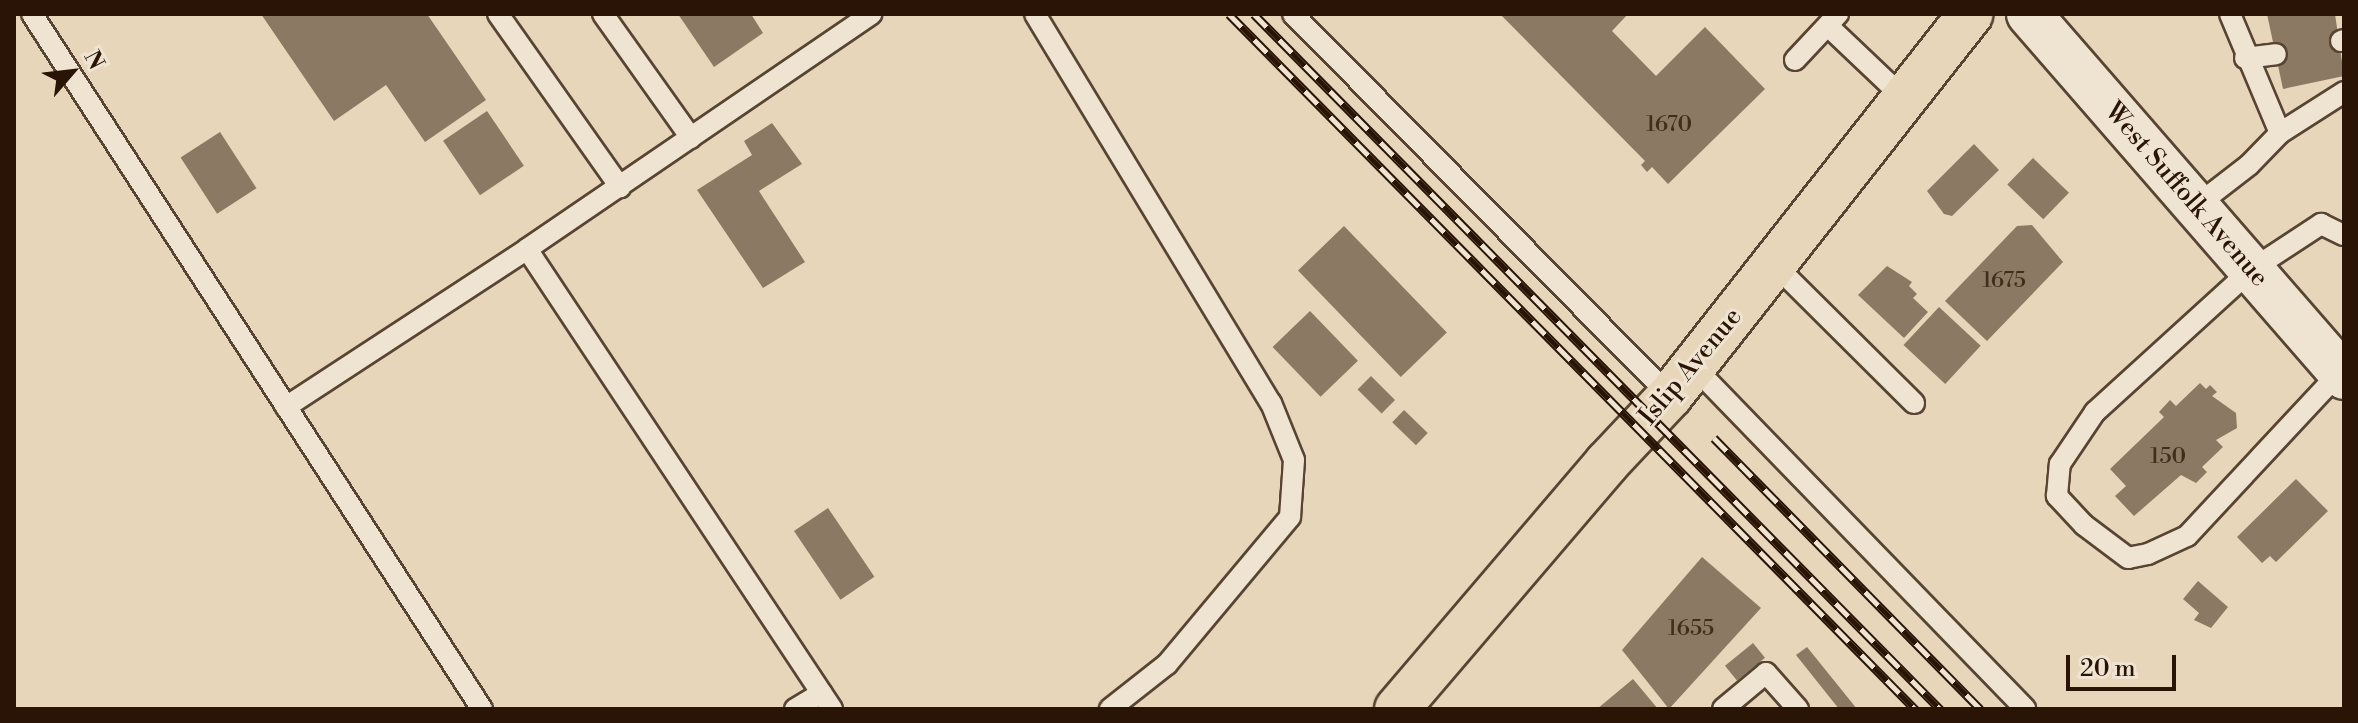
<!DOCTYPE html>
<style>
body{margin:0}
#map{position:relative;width:2358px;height:723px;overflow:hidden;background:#e7d6b9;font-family:"Libre Bodoni",serif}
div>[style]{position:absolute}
.building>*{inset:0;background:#8c7963;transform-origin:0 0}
.roads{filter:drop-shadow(2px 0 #584433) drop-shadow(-2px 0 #584433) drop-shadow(0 2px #584433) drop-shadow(0 -2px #584433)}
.service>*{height:20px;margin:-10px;padding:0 10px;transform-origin:10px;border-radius:10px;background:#efe4d2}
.secondary>*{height:44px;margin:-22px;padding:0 22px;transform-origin:22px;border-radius:22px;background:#efe4d2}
.primary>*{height:44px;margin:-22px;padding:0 22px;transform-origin:22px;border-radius:22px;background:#e7d6b9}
.rail>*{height:9px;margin-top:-4.5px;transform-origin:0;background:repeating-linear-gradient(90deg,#efe4d2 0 18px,#291406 0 36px);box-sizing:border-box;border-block:2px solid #291406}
span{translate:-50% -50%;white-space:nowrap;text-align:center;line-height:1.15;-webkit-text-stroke:6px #efe4d2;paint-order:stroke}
.number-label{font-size:22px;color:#422d1d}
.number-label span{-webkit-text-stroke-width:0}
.street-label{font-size:26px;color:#291406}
.frame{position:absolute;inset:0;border:16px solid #291406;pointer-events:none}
.north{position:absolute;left:32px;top:32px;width:80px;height:80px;-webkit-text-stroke:6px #efe4d2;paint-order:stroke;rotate:62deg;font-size:22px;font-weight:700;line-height:32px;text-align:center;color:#291406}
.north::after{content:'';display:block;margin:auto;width:28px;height:36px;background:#291406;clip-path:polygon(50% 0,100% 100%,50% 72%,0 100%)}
.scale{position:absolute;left:2066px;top:655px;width:110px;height:36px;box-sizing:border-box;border:4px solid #291406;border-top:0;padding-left:10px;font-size:24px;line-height:28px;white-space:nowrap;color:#291406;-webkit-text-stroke:6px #efe4d2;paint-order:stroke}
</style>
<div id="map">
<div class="building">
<div style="clip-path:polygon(261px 14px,427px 14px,486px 100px,425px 142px,386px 85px,334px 121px)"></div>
<div style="clip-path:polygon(678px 14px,751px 14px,763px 33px,714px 67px)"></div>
<div style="clip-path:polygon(1500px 14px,1628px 14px,1612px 31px,1656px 76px,1705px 27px,1765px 89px,1668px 184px,1652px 167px,1647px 172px,1641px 165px,1645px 161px)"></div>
<div style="clip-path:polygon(2267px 14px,2335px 14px,2344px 76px,2283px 89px)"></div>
<div style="left:487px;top:111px;width:66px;height:53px;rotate:56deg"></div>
<div style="clip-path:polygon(772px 123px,802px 164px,759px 191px,805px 262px,763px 288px,697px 190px,752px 155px,744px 141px)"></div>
<div style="left:220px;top:132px;width:67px;height:47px;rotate:57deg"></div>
<div style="clip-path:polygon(1974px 144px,1999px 170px,1952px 216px,1944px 214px,1927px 191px)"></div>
<div style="left:2033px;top:158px;width:50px;height:37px;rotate:44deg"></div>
<div style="clip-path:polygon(2032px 225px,2063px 262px,1987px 341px,1945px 301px,2017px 226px)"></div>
<div style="left:1344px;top:226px;width:148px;height:64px;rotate:46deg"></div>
<div style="clip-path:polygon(1887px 266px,1912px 282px,1909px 286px,1917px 294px,1913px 298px,1928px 312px,1904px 338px,1858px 295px)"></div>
<div style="left:1939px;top:307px;width:57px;height:52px;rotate:43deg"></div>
<div style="left:1310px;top:311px;width:69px;height:52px;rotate:46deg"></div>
<div style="left:1371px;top:376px;width:34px;height:19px;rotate:45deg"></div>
<div style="clip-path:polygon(2200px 383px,2206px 389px,2210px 385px,2217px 392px,2212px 396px,2236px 413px,2237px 428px,2216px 440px,2223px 447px,2202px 467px,2207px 472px,2196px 483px,2181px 475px,2134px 516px,2115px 496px,2126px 486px,2110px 469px,2164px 417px,2159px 412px,2170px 400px,2176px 406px)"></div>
<div style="left:1404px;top:410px;width:33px;height:17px;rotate:44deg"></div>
<div style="clip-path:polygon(2296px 479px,2328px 511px,2276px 562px,2270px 556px,2262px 563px,2237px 537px)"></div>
<div style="left:828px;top:508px;width:83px;height:41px;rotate:56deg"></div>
<div style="clip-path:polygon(1702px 557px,1761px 608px,1669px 709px,1622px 650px)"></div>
<div style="clip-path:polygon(2198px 581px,2228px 607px,2211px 628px,2194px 620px,2199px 613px,2183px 599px)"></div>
<div style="left:1753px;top:643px;width:19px;height:36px;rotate:51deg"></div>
<div style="clip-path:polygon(1807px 647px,1857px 709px,1839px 709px,1796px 655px)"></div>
<div style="clip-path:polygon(1633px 679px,1658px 709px,1597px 709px)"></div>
</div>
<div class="roads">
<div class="service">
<div style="left:32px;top:14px;width:828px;rotate:57.08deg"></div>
<div style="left:498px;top:14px;width:212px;rotate:54.8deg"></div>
<div style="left:603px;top:14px;width:152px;rotate:54.6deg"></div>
<div style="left:1035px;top:14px;width:455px;rotate:58.8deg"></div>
<div style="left:1271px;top:403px;width:61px;rotate:68deg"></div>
<div style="left:1294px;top:460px;width:57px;rotate:94deg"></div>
<div style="left:1290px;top:517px;width:192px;rotate:129.9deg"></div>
<div style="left:1167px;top:664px;width:73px;rotate:141.7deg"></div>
<div style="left:1293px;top:14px;width:537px;rotate:45.38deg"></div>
<div style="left:1828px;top:26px;width:106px;rotate:43.5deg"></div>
<div style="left:2341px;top:41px;width:3px;rotate:-18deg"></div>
<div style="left:2245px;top:58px;width:31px;rotate:-7deg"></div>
<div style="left:1795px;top:60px;width:63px;rotate:-46.9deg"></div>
<div style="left:2280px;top:133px;width:76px;rotate:-32.6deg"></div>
<div style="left:2196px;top:206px;width:67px;rotate:-37.7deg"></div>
<div style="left:2249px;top:165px;width:45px;rotate:-45.9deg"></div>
<div style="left:2280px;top:133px;width:129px;rotate:-112.8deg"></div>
<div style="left:527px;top:249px;width:417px;rotate:-34.3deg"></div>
<div style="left:1775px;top:265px;width:196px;rotate:44.8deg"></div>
<div style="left:1694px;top:367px;width:476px;rotate:45.9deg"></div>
<div style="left:2340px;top:372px;width:224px;rotate:133deg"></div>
<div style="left:2187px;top:536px;width:43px;rotate:155.2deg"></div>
<div style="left:2148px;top:554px;width:20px;rotate:169deg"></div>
<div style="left:2128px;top:558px;width:55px;rotate:-143.1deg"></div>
<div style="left:2084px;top:525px;width:40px;rotate:-133deg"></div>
<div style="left:2057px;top:496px;width:32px;rotate:-85deg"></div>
<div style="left:2060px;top:464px;width:63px;rotate:-56.1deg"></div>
<div style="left:2095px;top:412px;width:211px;rotate:-42.3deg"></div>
<div style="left:2251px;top:270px;width:84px;rotate:-33.3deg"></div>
<div style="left:2321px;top:224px;width:25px;rotate:26deg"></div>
<div style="left:286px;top:407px;width:288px;rotate:-33.2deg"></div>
<div style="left:527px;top:249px;width:552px;rotate:56.45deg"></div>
<div style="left:795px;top:709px;width:31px;rotate:-31deg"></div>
<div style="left:1723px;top:709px;width:56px;rotate:-39.9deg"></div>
<div style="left:1766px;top:673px;width:48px;rotate:48.4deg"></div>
</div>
<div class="secondary">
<div style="left:2029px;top:14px;width:481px;rotate:49deg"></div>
</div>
<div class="primary">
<div style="left:1397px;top:709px;width:323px;rotate:-49.5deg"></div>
<div style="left:1607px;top:463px;width:92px;rotate:-46.8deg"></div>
<div style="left:1670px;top:396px;width:486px;rotate:-51.8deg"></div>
</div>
</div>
<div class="rail">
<div style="left:1229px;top:14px;width:977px;rotate:45.37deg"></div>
<div style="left:1254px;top:14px;width:977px;rotate:45.37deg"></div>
<div style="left:1714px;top:438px;width:380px;rotate:45.5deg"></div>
</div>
<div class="number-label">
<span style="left:1669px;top:125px">1670</span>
<span style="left:2004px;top:281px">1675</span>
<span style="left:2168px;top:457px">150</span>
<span style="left:1691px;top:629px">1655</span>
</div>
<div class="street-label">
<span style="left:2186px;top:195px;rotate:49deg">West Suffolk Avenue</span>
<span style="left:1691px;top:367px;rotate:-50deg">Islip Avenue</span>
</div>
<div class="frame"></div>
<div class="north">N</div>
<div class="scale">20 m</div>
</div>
